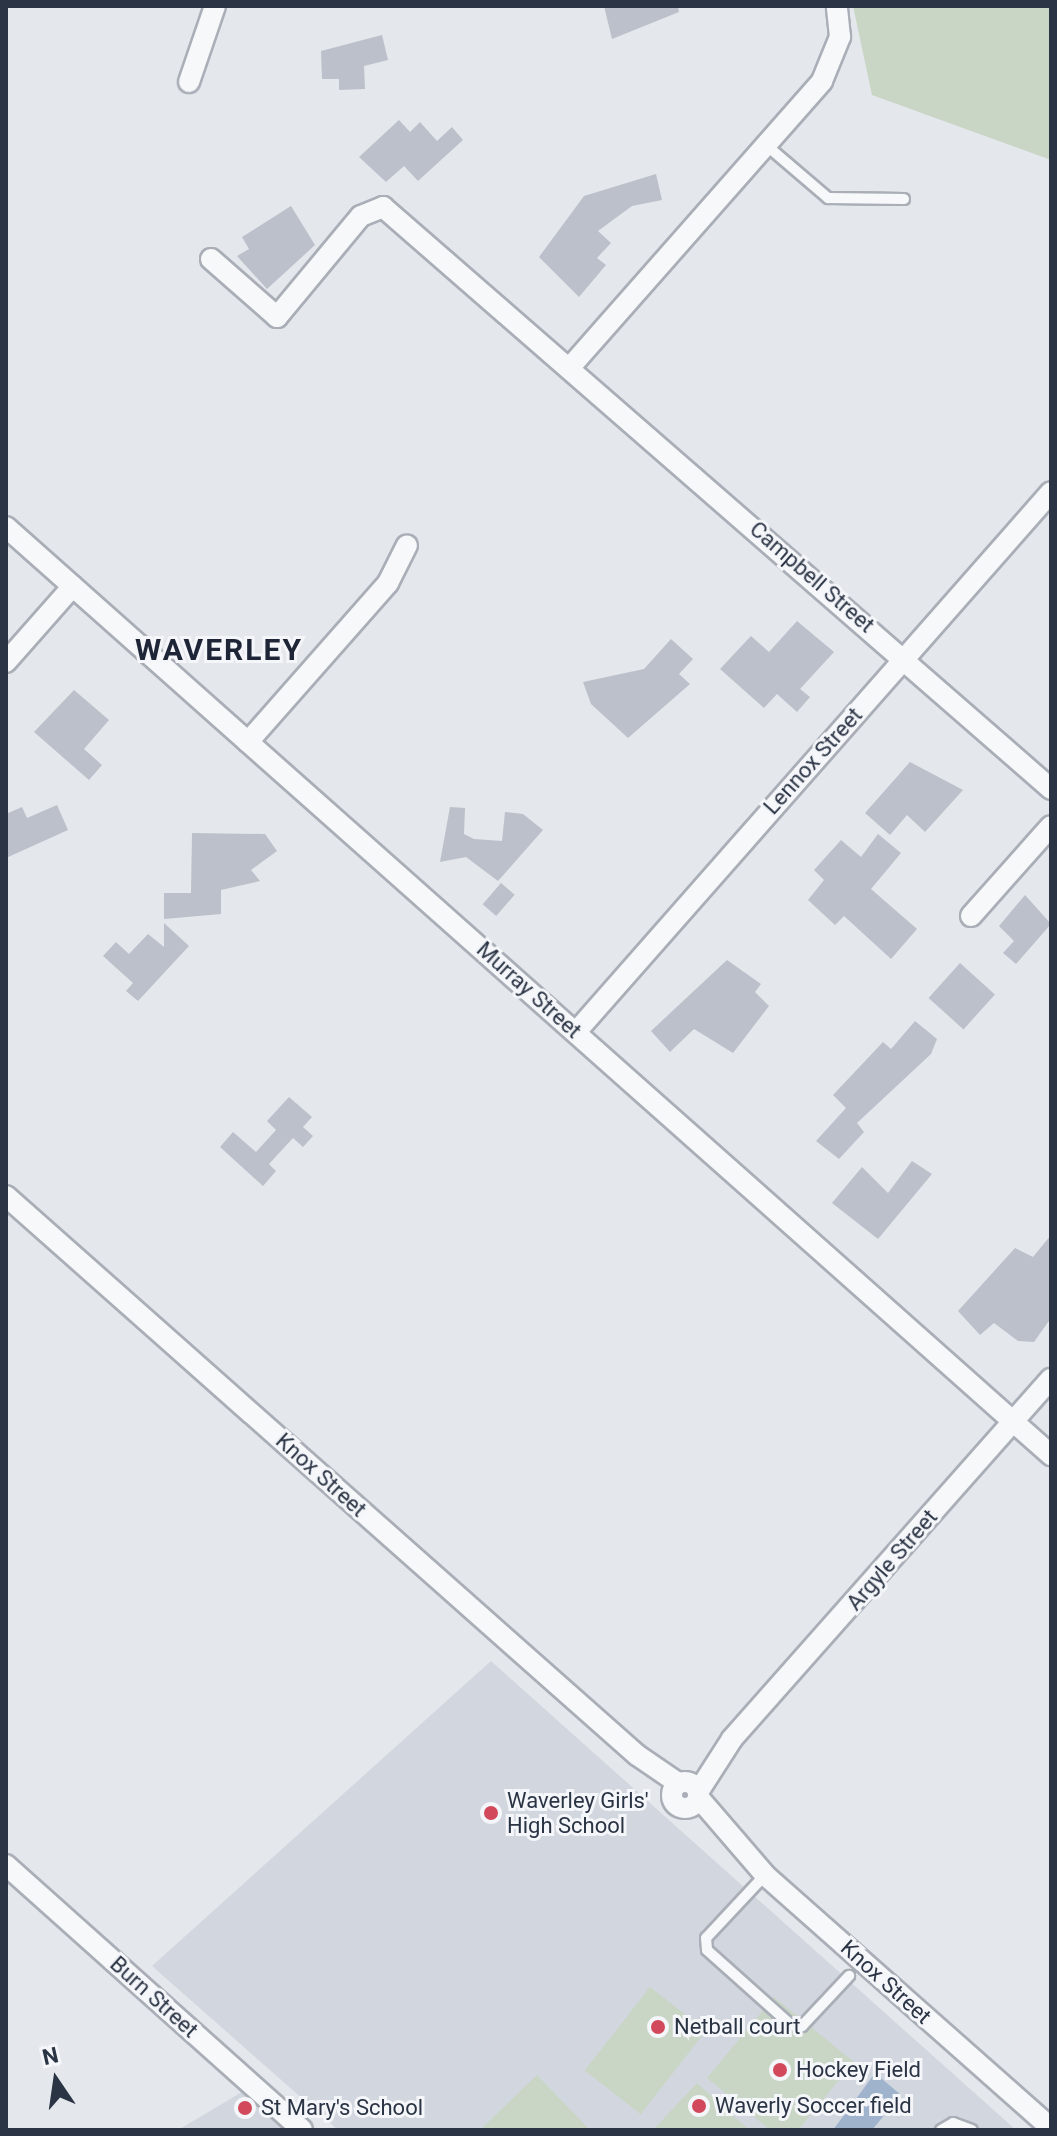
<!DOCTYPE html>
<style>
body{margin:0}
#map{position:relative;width:1057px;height:2136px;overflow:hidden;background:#e4e7ec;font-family:Roboto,sans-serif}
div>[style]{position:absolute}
.built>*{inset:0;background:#d2d6de}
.green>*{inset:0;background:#c9d6c5;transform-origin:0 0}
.water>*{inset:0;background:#9fb4cc}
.building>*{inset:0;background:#bbc0ca;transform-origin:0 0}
.roads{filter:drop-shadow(2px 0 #a9aeb7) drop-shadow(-2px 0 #a9aeb7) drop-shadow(0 2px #a9aeb7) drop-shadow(0 -2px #a9aeb7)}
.service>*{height:10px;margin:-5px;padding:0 5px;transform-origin:5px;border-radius:5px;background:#f7f8fa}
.minor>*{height:20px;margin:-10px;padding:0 10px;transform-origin:10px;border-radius:10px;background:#f7f8fa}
.minor>.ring{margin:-10px;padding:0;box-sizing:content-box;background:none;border:20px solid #f7f8fa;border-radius:50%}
.dots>*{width:22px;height:22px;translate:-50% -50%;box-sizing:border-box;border:4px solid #f4f6f9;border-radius:50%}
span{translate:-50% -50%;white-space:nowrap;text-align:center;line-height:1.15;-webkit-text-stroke:6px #f4f6f9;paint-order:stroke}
.street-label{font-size:22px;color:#2b3445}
.poi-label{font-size:22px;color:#2b3445}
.left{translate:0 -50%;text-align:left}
.district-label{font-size:30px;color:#1d2536;font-weight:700;letter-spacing:2px}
.frame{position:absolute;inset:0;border:8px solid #2b3445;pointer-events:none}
.north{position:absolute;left:16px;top:2040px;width:80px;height:80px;-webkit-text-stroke:6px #f4f6f9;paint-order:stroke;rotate:347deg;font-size:22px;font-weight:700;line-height:32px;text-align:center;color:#2b3445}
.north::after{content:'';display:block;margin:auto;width:28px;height:36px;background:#2b3445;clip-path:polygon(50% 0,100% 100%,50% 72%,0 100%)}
</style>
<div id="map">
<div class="built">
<div style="clip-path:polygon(491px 1661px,1016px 2130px,338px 2130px,152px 1966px)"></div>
<div style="clip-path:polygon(252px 2086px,300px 2130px,178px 2130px)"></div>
</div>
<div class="green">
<div style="clip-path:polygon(853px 6px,1051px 6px,1051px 160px,872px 95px)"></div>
<div style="left:650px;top:1987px;width:71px;height:106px;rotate:38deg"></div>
<div style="clip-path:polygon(774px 1997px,854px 2062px,798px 2130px,770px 2130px,707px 2078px)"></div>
<div style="clip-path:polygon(537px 2075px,590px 2130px,480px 2130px)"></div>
<div style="clip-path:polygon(697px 2083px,749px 2130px,653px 2130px)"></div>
</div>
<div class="water">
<div style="clip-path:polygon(875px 2073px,901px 2095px,872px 2130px,833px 2130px)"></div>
</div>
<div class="building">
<div style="clip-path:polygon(604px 6px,678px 6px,679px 12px,612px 39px)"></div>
<div style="clip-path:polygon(382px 35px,388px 60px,364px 66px,365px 89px,339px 90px,339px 79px,322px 79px,321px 51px)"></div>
<div style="clip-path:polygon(399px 120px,410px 132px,420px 122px,437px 141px,452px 127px,463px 140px,418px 181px,404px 166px,386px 182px,359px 157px)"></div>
<div style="clip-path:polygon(656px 174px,662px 200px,632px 206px,598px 231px,611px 243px,597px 258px,606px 265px,579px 297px,539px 257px,584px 196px)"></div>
<div style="clip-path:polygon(291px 206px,315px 245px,267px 289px,237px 256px,249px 249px,242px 237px)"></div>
<div style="clip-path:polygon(797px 621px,834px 652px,800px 689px,810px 697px,797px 712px,777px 694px,764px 708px,720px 669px,751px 636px,769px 652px)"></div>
<div style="clip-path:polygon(671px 639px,693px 659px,679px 674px,690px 684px,628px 738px,591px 704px,583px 682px,644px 669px)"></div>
<div style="clip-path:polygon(74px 690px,109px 720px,84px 749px,102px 765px,89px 780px,34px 732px)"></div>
<div style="clip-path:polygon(910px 762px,963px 790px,925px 832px,907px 815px,890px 835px,865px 813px)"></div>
<div style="clip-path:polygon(57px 805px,68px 830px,6px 858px,6px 814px,22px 807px,27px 818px)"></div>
<div style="clip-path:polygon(450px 807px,465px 808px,464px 834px,474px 839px,502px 841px,505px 812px,523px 814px,543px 830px,498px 881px,466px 857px,440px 862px)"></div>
<div style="clip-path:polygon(192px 833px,265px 834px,277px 851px,251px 870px,260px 881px,221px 890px,221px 914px,164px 919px,164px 893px,191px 893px)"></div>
<div style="clip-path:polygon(878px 834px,901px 853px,871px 889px,917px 929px,891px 959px,844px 916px,835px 925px,808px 900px,824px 880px,814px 870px,841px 840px,861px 857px)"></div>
<div style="left:501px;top:883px;width:18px;height:28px;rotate:41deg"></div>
<div style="clip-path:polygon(1025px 895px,1051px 924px,1016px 964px,1003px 953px,1014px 941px,999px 926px)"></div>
<div style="clip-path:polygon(164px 923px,189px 946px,138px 1001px,126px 991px,133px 983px,103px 956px,116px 942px,129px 954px,148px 934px,164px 947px)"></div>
<div style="clip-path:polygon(727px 960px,761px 984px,755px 992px,769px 1006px,733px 1053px,694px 1029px,670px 1052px,651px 1031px)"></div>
<div style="left:960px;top:963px;width:47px;height:47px;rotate:42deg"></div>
<div style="clip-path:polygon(915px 1021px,937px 1039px,931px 1054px,857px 1123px,864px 1132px,839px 1159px,816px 1141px,846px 1108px,833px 1095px,883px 1042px,891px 1049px)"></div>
<div style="clip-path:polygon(289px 1097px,312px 1117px,303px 1127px,313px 1136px,303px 1147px,293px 1138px,269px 1164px,276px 1171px,263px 1186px,220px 1147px,233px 1132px,256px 1152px,276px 1130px,267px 1121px)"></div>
<div style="clip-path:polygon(912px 1161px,932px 1174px,878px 1239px,832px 1203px,862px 1167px,888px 1193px)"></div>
<div style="clip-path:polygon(1051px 1235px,1051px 1318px,1034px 1342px,1018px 1341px,994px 1323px,980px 1335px,958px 1311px,1015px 1248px,1033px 1257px)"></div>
</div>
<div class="roads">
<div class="service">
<div style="left:766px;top:145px;width:82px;rotate:40.5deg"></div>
<div style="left:828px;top:198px;width:76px;rotate:0.8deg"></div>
<div style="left:765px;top:1875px;width:86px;rotate:133.1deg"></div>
<div style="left:706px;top:1938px;width:12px;rotate:85deg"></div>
<div style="left:707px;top:1950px;width:113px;rotate:41.8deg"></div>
<div style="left:791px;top:2025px;width:11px;rotate:5deg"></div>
<div style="left:802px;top:2026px;width:69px;rotate:-46.8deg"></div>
<div style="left:941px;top:2130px;width:14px;rotate:-30deg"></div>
<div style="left:953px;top:2123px;width:20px;rotate:20deg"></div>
</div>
<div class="minor">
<div style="left:189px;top:82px;width:80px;rotate:-71.1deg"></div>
<div style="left:211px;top:259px;width:88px;rotate:41.3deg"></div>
<div style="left:277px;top:317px;width:131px;rotate:-50.3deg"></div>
<div style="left:361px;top:216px;width:24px;rotate:-22deg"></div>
<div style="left:383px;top:207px;width:886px;rotate:41.06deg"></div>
<div style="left:572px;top:365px;width:378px;rotate:-48.6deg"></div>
<div style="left:822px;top:81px;width:48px;rotate:-67.8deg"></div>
<div style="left:840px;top:37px;width:31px;rotate:-96deg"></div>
<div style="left:6px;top:527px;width:1398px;rotate:41.61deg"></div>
<div style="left:6px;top:662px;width:101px;rotate:-48.6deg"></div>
<div style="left:248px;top:742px;width:212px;rotate:-48.6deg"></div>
<div style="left:388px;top:583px;width:42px;rotate:-63.4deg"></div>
<div style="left:971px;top:916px;width:120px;rotate:-48.4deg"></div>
<div style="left:576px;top:1032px;width:719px;rotate:-48.66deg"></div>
<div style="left:6px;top:1196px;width:843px;rotate:41.54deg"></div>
<div style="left:637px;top:1755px;width:50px;rotate:34.3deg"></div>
<div class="ring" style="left:672px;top:1782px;width:6px;height:6px"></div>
<div style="left:698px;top:1792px;width:63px;rotate:-57.3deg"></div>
<div style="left:732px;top:1739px;width:481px;rotate:-48.5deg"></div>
<div style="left:698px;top:1797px;width:103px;rotate:49.3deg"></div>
<div style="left:765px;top:1875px;width:382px;rotate:41.5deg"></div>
<div style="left:6px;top:1865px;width:397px;rotate:41.8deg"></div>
</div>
</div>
<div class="dots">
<div style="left:491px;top:1813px;background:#d1495b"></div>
<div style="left:658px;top:2027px;background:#d1495b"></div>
<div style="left:780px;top:2070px;background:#d1495b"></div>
<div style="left:699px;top:2106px;background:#d1495b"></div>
<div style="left:245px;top:2108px;background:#d1495b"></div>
</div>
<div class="street-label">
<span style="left:812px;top:577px;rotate:41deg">Campbell Street</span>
<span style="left:813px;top:761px;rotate:-48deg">Lennox Street</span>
<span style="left:529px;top:990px;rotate:42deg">Murray Street</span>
<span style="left:321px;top:1475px;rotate:42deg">Knox Street</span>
<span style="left:892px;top:1560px;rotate:-49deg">Argyle Street</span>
<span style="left:886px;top:1982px;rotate:42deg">Knox Street</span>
<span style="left:154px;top:1997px;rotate:42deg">Burn Street</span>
</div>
<div class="poi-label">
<span class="left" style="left:507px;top:1813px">Waverley Girls'<br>High School</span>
<span class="left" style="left:674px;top:2027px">Netball court</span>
<span class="left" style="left:796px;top:2070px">Hockey Field</span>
<span class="left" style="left:715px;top:2106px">Waverly Soccer field</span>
<span class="left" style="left:261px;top:2108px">St Mary's School</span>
</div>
<div class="district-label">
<span style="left:219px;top:650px">WAVERLEY</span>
</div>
<div class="frame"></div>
<div class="north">N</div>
</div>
